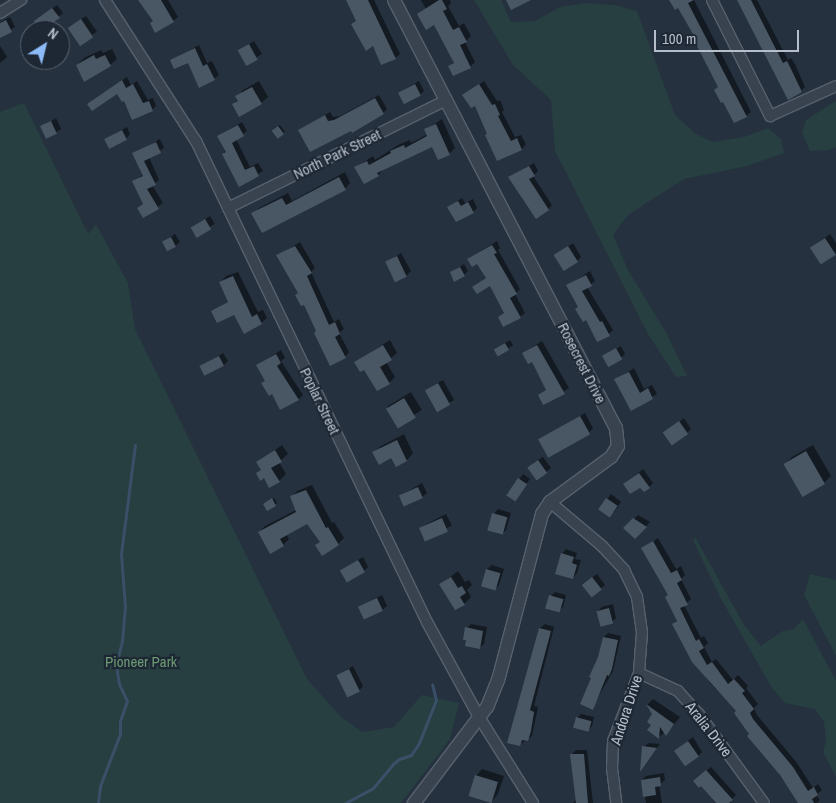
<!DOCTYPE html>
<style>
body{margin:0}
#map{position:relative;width:836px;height:803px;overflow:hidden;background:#25313f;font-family:"Archivo Narrow",sans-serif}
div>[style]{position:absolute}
.green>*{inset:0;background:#273f40}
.shadow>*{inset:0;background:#0007;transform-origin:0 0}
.stream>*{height:3px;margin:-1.5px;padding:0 1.5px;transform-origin:1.5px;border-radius:1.5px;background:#3a5068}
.building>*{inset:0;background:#495765;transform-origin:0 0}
.roads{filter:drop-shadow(1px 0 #57616d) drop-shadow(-1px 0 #57616d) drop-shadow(0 1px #57616d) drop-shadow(0 -1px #57616d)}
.minor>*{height:10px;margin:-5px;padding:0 5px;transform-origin:5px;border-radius:5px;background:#39434f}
.tertiary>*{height:12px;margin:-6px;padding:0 6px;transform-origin:6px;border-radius:6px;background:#39434f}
span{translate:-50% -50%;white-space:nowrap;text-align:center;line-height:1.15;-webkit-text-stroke:4.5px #1e2834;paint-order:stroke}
.street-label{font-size:15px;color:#b5beca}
.park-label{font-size:15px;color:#6c9b74}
.north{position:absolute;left:20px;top:20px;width:50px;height:50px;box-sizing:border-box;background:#1e2834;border:1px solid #5a6470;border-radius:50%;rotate:36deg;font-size:14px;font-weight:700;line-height:20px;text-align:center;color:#b5beca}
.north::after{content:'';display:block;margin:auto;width:18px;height:22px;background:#8cbbf8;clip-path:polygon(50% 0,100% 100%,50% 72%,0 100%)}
.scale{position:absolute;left:654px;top:30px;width:145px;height:22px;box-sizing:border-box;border:2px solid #b5beca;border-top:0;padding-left:6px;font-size:15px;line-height:18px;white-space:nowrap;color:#b5beca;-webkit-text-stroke:4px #1e2834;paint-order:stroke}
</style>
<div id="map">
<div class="green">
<div style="clip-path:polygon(474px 0,501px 0,511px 22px,535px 21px,560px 7px,587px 3px,614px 5px,637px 11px,675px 115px,696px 134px,713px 142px,744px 137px,768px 128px,781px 139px,784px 153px,747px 166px,684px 179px,628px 215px,613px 235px,628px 270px,667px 334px,687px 376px,676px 377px,648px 334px,555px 151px,551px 100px,513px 65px)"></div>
<div style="clip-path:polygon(836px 101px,836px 147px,829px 150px,810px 151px,802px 133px,806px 120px)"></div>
<div style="clip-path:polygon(24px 103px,88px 234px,96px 224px,128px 283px,135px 329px,307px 679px,341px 717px,362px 732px,394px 727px,422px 695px,459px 703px,450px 739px,401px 803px,0 803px,0 112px)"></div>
<div style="clip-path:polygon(695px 537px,744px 625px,761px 646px,783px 631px,794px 629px,803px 619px,836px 681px,836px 777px,823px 752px,826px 740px,824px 722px,815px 709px,785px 703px,772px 688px,719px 595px,693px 540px)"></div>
<div style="clip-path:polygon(810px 574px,836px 580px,836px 656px,804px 595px)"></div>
</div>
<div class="shadow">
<div style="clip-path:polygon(140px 0,168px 0,178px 17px,173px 21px,154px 21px)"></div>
<div style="clip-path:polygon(348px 0,374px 0,400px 54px,395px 58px,382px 64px,374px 44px,357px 20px)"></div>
<div style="clip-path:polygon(421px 0,450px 0,451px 3px,448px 6px,459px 26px,464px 23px,471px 36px,465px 42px,475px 62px,470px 67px,450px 66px,454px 62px,435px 23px,419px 15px,426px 9px)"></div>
<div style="clip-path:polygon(671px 0,694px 0,751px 112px,746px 116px,724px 100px,715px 90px,719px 86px,698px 40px,679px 7px)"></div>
<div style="clip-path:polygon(738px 0,757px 0,788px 60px,791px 58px,795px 64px,805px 87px,801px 91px)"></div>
<div style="left:57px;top:5px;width:10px;height:27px;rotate:53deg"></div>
<div style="left:86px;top:16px;width:19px;height:20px;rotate:55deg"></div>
<div style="clip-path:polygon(10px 17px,15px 27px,0 37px,0 22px)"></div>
<div style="left:254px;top:41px;width:15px;height:18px;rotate:58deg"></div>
<div style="clip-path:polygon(199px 45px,207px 63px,212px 61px,219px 75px,214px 79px,188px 61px,171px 61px)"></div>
<div style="clip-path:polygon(0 46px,7px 57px,0 63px)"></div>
<div style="clip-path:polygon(112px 49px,117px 59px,110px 65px,77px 65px,84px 58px,101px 50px,103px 53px)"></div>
<div style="clip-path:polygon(127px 77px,131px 85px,137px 81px,148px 100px,153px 98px,156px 106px,152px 110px,118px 92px,93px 100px)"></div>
<div style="clip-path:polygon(259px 81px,268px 97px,261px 103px,233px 105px,238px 100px,237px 97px,243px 90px)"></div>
<div style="clip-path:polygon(419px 81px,424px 91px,420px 95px,400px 92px)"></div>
<div style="clip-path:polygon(484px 81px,497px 101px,500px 100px,504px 110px,502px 112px,515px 137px,521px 135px,526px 144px,522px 149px,498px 159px,475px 104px,464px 95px)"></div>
<div style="clip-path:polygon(379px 95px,387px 109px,383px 113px,299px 130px,330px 112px,333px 117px,340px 116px)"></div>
<div style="clip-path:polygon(56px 118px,61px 129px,47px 138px,42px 127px)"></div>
<div style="clip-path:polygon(442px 119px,455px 148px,449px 154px,433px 145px,384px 169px,378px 175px,356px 167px,373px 156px,375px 160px,398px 145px,410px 140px,411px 143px,428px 134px,426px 130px)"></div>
<div style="clip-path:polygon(242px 122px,247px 131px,236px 139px,250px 167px,258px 163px,263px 171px,240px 185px,223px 154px,226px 150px,219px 136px)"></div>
<div style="clip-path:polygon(280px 125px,285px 132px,283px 133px,274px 129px)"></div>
<div style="clip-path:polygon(127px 127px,130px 134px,126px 139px,105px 139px)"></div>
<div style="clip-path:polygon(160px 139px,164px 148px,149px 157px,159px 180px,152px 185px,163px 203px,143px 217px,138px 208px,144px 203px,133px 182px,144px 174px,134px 154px)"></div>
<div style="clip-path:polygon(534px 163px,538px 171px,533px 176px,552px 205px,548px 210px,510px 177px)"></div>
<div style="clip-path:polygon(345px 172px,350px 183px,345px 189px,262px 232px,253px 214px,259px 208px,288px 193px,292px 201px)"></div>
<div style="clip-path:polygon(462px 198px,465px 203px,473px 199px,477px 208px,473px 212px,449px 207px)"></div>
<div style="left:210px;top:216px;width:9px;height:23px;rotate:58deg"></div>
<div style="clip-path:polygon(175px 234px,180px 242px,175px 246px,163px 242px)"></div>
<div style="clip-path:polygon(830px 234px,836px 243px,836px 254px,823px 263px,816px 244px)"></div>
<div style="clip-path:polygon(497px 241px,500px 248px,498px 250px,520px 289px,515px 294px,525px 313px,520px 317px,499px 317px,505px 312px,490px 284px,474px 287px,487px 277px,478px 262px,468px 259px)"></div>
<div style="clip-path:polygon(300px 242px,315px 268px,311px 272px,334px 322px,339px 319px,344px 329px,339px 333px,349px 352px,345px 357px,317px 331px,299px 292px,278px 256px)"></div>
<div style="clip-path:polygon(573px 243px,581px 257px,577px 261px,555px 255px)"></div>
<div style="clip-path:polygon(401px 253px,411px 271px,406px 276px,386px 263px)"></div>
<div style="clip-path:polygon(464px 264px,468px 271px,464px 275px,451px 273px)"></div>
<div style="clip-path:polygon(590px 271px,595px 281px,587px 287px,613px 330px,609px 334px,587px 318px,567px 286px)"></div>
<div style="clip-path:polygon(238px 272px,258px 312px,263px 310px,267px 318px,261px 323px,235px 313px,213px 311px,229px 301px,221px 282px,226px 276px)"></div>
<div style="clip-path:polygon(390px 340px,397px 353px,386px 362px,395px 377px,389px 383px,355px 362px)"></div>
<div style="left:510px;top:340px;width:6px;height:17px;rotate:59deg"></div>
<div style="clip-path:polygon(542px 341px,569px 388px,544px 403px,539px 395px,547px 389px,533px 360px,523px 353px)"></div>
<div style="clip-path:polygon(621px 346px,625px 354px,621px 358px,604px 356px)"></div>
<div style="clip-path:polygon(281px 350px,285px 358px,281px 361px,303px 395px,299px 399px,266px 380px,257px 365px)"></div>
<div style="clip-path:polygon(223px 353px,228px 361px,224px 365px,202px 367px)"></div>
<div style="clip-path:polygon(634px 368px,644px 389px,652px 385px,657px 394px,632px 409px,616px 380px)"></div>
<div style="left:443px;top:380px;width:23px;height:19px;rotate:61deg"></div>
<div style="left:411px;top:392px;width:21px;height:28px;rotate:59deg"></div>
<div style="clip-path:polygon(585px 413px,593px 428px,589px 433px,540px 441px)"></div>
<div style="clip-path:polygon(684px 418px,691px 429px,687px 433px,664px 433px)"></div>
<div style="clip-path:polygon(404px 434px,413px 453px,407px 460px,396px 465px,392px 457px,374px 452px,381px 446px)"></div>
<div style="clip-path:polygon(282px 445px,288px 454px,279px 462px,286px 474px,279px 481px,257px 474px,262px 469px,258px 462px)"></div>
<div style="clip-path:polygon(813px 445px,831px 476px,824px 483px,785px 464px,792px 457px)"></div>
<div style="clip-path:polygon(543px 457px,551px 468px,537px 479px,533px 463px)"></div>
<div style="clip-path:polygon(643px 469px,653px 483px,649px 487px,625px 484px)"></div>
<div style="clip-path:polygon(523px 474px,530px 479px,518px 495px,508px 494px)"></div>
<div style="clip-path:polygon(422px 483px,427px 493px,422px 497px,400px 496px)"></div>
<div style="clip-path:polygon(312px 485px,332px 523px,334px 522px,344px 538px,338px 544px,323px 554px,321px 541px,308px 522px,286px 534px,289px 539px,283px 545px,259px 532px,265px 526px,296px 510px,291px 497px,297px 491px)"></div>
<div style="clip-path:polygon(611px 494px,621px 502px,614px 512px,600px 509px)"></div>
<div style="clip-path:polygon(274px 498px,277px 503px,268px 509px,266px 502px)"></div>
<div style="clip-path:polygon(498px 509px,511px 513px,506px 530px,502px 534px,494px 514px)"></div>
<div style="left:446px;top:514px;width:13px;height:29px;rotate:63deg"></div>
<div style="clip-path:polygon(638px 515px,650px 522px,635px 538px,625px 528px)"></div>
<div style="clip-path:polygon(658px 538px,676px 569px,681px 566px,685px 575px,681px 579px,691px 599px,684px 605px,701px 638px,704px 636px,708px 643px,704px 647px,712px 662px,716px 659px,733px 680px,738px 675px,748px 686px,746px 688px,758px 704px,754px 708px,757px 715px,797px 763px,813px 788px,818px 784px,822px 790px,816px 795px,820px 800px,817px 803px,799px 803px,737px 711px,711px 684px,685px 648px,673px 624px,678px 619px,669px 595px,643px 549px)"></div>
<div style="clip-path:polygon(566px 549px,577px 553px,575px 559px,581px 560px,577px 573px,573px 578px,562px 554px)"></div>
<div style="clip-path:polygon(363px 557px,368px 567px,364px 571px,342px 570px)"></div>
<div style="clip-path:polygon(492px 565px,504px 569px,499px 585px,495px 589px,487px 569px)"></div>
<div style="clip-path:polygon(458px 571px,465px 582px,469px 580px,472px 585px,467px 590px,471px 597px,464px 604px,441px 584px)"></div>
<div style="clip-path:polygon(597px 574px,605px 585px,592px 596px,587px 581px)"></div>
<div style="clip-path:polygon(555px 592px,566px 595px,563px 607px,558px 611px,551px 596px)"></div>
<div style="clip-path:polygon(382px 595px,387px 606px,382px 610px,360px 607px)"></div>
<div style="clip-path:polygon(613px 604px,616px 618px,612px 622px,598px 611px,602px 607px)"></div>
<div style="clip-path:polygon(471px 624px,487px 627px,484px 644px,479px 648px,467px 628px)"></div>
<div style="clip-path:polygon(545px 624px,554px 627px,534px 706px,538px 707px,532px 736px,519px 745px,509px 742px,540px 628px)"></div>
<div style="clip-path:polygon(608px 633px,621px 636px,613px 671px,592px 708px,599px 657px,604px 637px)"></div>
<div style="clip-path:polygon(353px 666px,363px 686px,359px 691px,338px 675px)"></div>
<div style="clip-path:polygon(653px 699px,680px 717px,666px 734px,665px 732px,659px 737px,653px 724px,653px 714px,647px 705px)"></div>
<div style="clip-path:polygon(581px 714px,594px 717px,592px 726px,588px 730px,577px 718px)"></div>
<div style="clip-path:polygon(693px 737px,702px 752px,698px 756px,676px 750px)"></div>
<div style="clip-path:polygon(648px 743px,660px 744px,642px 768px,644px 747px)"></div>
<div style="clip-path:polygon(576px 750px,587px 750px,593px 803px,573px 803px,577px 799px,572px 754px)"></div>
<div style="clip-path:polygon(711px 767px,736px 795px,730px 801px,732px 803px,715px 803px,702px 784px,699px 777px)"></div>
<div style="clip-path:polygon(482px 769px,504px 776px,498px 794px,492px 801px,476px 776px)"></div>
<div style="clip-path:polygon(664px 773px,665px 780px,659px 785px,662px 803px,646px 803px,642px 780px,646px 776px)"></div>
</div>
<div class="stream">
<div style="left:98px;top:803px;width:17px;rotate:-83deg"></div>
<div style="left:100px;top:786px;width:56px;rotate:-69deg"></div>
<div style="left:120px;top:734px;width:13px;rotate:-90deg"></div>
<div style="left:120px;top:721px;width:21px;rotate:-71deg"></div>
<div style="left:127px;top:701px;width:19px;rotate:-115deg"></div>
<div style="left:119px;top:684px;width:19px;rotate:-99deg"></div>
<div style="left:116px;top:665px;width:25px;rotate:-76deg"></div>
<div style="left:122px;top:641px;width:34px;rotate:-85deg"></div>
<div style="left:125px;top:607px;width:53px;rotate:-94.3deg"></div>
<div style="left:121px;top:554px;width:110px;rotate:-82.7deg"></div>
<div style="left:345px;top:803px;width:32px;rotate:-28deg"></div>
<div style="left:373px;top:788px;width:31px;rotate:-50deg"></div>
<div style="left:393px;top:764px;width:8px;rotate:-40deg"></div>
<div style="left:399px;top:759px;width:13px;rotate:-18deg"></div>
<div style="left:411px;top:755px;width:14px;rotate:-56deg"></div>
<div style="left:419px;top:743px;width:46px;rotate:-68.4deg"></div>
<div style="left:436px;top:700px;width:16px;rotate:-104deg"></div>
</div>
<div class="building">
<div style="clip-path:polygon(138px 0,161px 0,174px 22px,155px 33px,150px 23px,153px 21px)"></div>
<div style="clip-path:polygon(346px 0,368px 0,396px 59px,381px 65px,373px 46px,366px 51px,351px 24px,356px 21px)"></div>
<div style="clip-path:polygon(439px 0,442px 0,447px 9px,443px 11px,453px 30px,459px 27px,467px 42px,460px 45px,471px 68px,453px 76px,448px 66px,454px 63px,434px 25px,426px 30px,417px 14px)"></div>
<div style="clip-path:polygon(506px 0,531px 0,511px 10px)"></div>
<div style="clip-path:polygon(669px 0,694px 0,688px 3px,747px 117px,734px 123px,723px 102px,721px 103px,714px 90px,718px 87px,695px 42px,697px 41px,678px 8px,675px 10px)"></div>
<div style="clip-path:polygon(737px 0,751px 0,783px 63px,787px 61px,791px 69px,802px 92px,788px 100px)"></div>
<div style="clip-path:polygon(52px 8px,60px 18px,41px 30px,34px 21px)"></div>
<div style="left:81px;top:19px;width:22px;height:16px;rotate:56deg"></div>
<div style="clip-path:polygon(6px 20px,12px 32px,0 38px,0 23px)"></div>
<div style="left:249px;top:44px;width:18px;height:13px;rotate:61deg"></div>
<div style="clip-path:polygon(195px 48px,203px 66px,207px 64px,215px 80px,199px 88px,188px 63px,174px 69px,170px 60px)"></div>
<div style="clip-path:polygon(94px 55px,96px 59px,105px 55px,111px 66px,84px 82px,76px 65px)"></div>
<div style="clip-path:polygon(122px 80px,126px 88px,133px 84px,143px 103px,149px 101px,153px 111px,132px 120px,124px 101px,122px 102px,117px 94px,92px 111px,87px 104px)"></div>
<div style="left:415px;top:84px;width:13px;height:19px;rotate:63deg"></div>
<div style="clip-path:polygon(479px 84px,492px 105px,495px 104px,500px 115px,498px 116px,511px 141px,517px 138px,522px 150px,497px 161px,485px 135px,487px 134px,475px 106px,471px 108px,462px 95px)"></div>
<div style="clip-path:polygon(252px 87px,262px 104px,239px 117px,232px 104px,238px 101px,235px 96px)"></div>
<div style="clip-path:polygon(375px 98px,384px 114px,352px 133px,351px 131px,310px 152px,298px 130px,325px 115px,328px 121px,334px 120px)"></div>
<div style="left:51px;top:121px;width:14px;height:12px;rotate:65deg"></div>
<div style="clip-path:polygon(436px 124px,450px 155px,438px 160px,432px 147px,377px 173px,379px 176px,364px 184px,354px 167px,367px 161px,369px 165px,391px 153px,390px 151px,404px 145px,405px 148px,427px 136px,424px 129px)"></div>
<div style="clip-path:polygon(238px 125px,244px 136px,232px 143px,245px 170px,254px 166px,259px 176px,239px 187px,222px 154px,226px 152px,217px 136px)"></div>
<div style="left:278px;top:126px;width:10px;height:8px;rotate:53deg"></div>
<div style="left:122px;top:130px;width:11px;height:20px;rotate:63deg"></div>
<div style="clip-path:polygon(156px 142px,161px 153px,144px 161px,156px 185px,147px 189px,159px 209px,143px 218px,137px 208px,143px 204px,132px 181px,143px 176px,132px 153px)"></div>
<div style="clip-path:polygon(529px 166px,535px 176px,529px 179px,549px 210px,536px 219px,508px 177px)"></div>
<div style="clip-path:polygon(339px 177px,346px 190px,262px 233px,251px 213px,282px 198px,286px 205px)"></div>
<div style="clip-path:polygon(458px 201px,461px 206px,468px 202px,474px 213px,456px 222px,447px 207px)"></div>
<div style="left:205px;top:219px;width:12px;height:17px;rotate:59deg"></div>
<div style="left:171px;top:237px;width:11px;height:10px;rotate:63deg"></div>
<div style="left:825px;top:238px;width:20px;height:18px;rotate:57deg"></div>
<div style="clip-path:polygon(492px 245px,497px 253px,494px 254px,517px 294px,510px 298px,521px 318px,503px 327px,498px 317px,504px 313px,490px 286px,477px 294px,472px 287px,486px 278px,477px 264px,472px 267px,467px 259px)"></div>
<div style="clip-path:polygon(295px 246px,312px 273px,307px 276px,329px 325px,335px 322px,340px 334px,335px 337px,346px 358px,330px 366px,314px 333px,316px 331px,304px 305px,301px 306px,295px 295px,298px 293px,276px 255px)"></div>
<div style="left:568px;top:246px;width:19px;height:17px;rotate:58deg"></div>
<div style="left:397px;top:256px;width:23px;height:13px;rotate:65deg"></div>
<div style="clip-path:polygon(460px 267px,465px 276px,454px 282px,450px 272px)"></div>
<div style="clip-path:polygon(586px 275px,592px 286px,582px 291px,600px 322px,602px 321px,610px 336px,597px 342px,586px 320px,583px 322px,575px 309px,578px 307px,566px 285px)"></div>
<div style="clip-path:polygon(233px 276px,252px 317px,257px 314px,262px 324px,244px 334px,234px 315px,217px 323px,211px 311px,228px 302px,219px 282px)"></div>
<div style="left:505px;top:343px;width:8px;height:13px;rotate:60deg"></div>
<div style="clip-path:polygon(383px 345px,392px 360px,380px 367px,390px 384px,377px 391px,364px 370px,360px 372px,354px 362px)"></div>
<div style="clip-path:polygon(537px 345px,565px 394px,543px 405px,538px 395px,546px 390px,532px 362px,528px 364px,522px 353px)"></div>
<div style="left:616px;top:348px;width:13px;height:16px;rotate:61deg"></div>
<div style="clip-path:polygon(276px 354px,281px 363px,277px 366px,299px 400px,280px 410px,272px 394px,269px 396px,261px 383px,265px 381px,256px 365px)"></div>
<div style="left:219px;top:356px;width:11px;height:22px;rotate:63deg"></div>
<div style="clip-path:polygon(629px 372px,640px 393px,648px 388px,653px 399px,631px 411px,614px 379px)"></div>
<div style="left:438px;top:383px;width:25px;height:15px;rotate:61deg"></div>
<div style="left:404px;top:398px;width:23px;height:21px;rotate:59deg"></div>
<div style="left:580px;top:416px;width:21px;height:48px;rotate:61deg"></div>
<div style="left:679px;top:421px;width:16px;height:20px;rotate:55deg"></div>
<div style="clip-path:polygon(397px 440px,407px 461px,396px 467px,391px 458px,379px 465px,372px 452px)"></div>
<div style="clip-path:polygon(275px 450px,282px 462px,271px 468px,280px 482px,269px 488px,264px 478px,260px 481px,256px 473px,261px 470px,256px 462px)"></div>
<div style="left:806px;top:451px;width:38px;height:26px;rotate:60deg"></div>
<div style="left:538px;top:460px;width:16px;height:13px;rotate:55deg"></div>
<div style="clip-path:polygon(639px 473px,650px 488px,644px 492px,640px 488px,630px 494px,623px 484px)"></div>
<div style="left:518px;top:478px;width:11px;height:21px;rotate:34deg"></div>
<div style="left:418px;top:487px;width:12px;height:21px;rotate:66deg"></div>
<div style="clip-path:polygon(306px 490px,326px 528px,328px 527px,339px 545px,322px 556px,315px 545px,320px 542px,307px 524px,280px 539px,284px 546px,270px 554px,258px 532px,296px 512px,290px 496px)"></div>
<div style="clip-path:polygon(272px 498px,276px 506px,267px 511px,263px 504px)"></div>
<div style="left:606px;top:498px;width:14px;height:14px;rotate:34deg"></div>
<div style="left:492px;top:513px;width:16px;height:18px;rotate:15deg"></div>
<div style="left:442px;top:518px;width:15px;height:25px;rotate:67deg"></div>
<div style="clip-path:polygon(633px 518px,647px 527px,635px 539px,623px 528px)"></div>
<div style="clip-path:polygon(653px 541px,671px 573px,677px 570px,682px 580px,677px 583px,688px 605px,680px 608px,696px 641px,699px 639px,704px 648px,699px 651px,707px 665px,712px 662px,728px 684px,734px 679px,745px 691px,742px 693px,754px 709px,750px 713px,753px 719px,793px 767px,808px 791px,814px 787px,818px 795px,812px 799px,814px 803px,798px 803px,780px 775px,747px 736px,749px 734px,734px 713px,736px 711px,692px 662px,672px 624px,677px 621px,665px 597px,668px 595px,641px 548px)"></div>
<div style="clip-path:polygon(561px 553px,574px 557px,572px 563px,577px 565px,573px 579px,555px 574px)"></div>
<div style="left:358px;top:560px;width:14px;height:21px;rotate:60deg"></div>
<div style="left:486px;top:569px;width:15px;height:18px;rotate:16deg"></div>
<div style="clip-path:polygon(451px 577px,458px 588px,462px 586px,466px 593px,460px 597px,465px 605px,455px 610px,439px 584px)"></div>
<div style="left:592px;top:577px;width:16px;height:13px;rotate:52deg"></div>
<div style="left:549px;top:595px;width:15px;height:14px;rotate:16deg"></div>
<div style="left:377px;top:598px;width:14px;height:21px;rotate:65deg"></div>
<div style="left:609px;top:608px;width:16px;height:13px;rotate:75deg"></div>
<div style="clip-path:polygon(465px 627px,483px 631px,480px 649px,465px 646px,466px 640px,463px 640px)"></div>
<div style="clip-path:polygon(539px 628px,551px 631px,530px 710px,534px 712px,531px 731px,528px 741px,522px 740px,520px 746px,507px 743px)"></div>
<div style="clip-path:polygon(603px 637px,618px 640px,612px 669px,609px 676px,607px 675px,593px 710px,580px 704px,591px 678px,589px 677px,598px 657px)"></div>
<div style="left:349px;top:669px;width:25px;height:14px;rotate:64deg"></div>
<div style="clip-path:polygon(646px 704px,674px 724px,666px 736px,660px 727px,659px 739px,647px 730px,651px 725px,647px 722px,652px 714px)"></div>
<div style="left:576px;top:717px;width:16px;height:11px;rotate:15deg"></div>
<div style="left:688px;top:741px;width:19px;height:17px;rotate:55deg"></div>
<div style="clip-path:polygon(642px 746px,657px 748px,640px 772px)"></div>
<div style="clip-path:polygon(570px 754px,584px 754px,588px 803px,576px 803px)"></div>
<div style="clip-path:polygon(706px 770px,733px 800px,729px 803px,716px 803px,701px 786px,699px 788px,693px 781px)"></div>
<div style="left:475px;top:775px;width:24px;height:22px;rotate:17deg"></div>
<div style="clip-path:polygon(660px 777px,661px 786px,655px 787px,656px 795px,643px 797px,641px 780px)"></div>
</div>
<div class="roads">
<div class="minor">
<div style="left:105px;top:0;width:168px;rotate:57.2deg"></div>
<div style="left:196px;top:141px;width:534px;rotate:64.35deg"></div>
<div style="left:427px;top:622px;width:108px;rotate:61.3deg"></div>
<div style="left:479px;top:717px;width:102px;rotate:57.9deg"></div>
<div style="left:712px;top:0;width:130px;rotate:63.4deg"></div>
<div style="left:770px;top:116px;width:72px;rotate:-24.4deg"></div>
<div style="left:0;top:13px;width:25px;rotate:-32deg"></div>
<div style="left:228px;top:208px;width:244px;rotate:-26.3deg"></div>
<div style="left:550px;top:502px;width:68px;rotate:40.2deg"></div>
<div style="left:602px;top:546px;width:33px;rotate:47deg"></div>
<div style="left:624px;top:570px;width:30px;rotate:64deg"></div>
<div style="left:637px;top:597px;width:35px;rotate:82deg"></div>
<div style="left:642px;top:632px;width:41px;rotate:94.2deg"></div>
<div style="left:639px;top:673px;width:73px;rotate:110.9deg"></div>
<div style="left:613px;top:741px;width:27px;rotate:92deg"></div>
<div style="left:612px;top:768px;width:35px;rotate:83deg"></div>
<div style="left:639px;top:673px;width:43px;rotate:24.8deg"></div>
<div style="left:678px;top:691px;width:31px;rotate:48deg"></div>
<div style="left:699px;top:714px;width:110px;rotate:53.9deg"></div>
</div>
<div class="tertiary">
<div style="left:394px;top:0;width:482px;rotate:62.6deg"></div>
<div style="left:616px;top:428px;width:18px;rotate:84deg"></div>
<div style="left:618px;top:446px;width:13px;rotate:122deg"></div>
<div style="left:611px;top:457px;width:76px;rotate:143.6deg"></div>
<div style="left:550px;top:502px;width:14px;rotate:124deg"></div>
<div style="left:542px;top:514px;width:172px;rotate:104.8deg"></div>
<div style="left:498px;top:680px;width:29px;rotate:112deg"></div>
<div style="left:487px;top:707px;width:121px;rotate:127.2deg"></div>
</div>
</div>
<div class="street-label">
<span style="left:337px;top:154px;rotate:-26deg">North Park Street</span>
<span style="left:582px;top:363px;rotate:63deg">Rosecrest Drive</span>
<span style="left:320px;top:401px;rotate:64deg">Poplar Street</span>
<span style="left:626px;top:710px;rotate:-72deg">Andora Drive</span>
<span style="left:709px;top:729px;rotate:52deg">Aralia Drive</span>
</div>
<div class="park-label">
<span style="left:141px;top:662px">Pioneer Park</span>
</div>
<div class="north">N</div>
<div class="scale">100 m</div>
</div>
